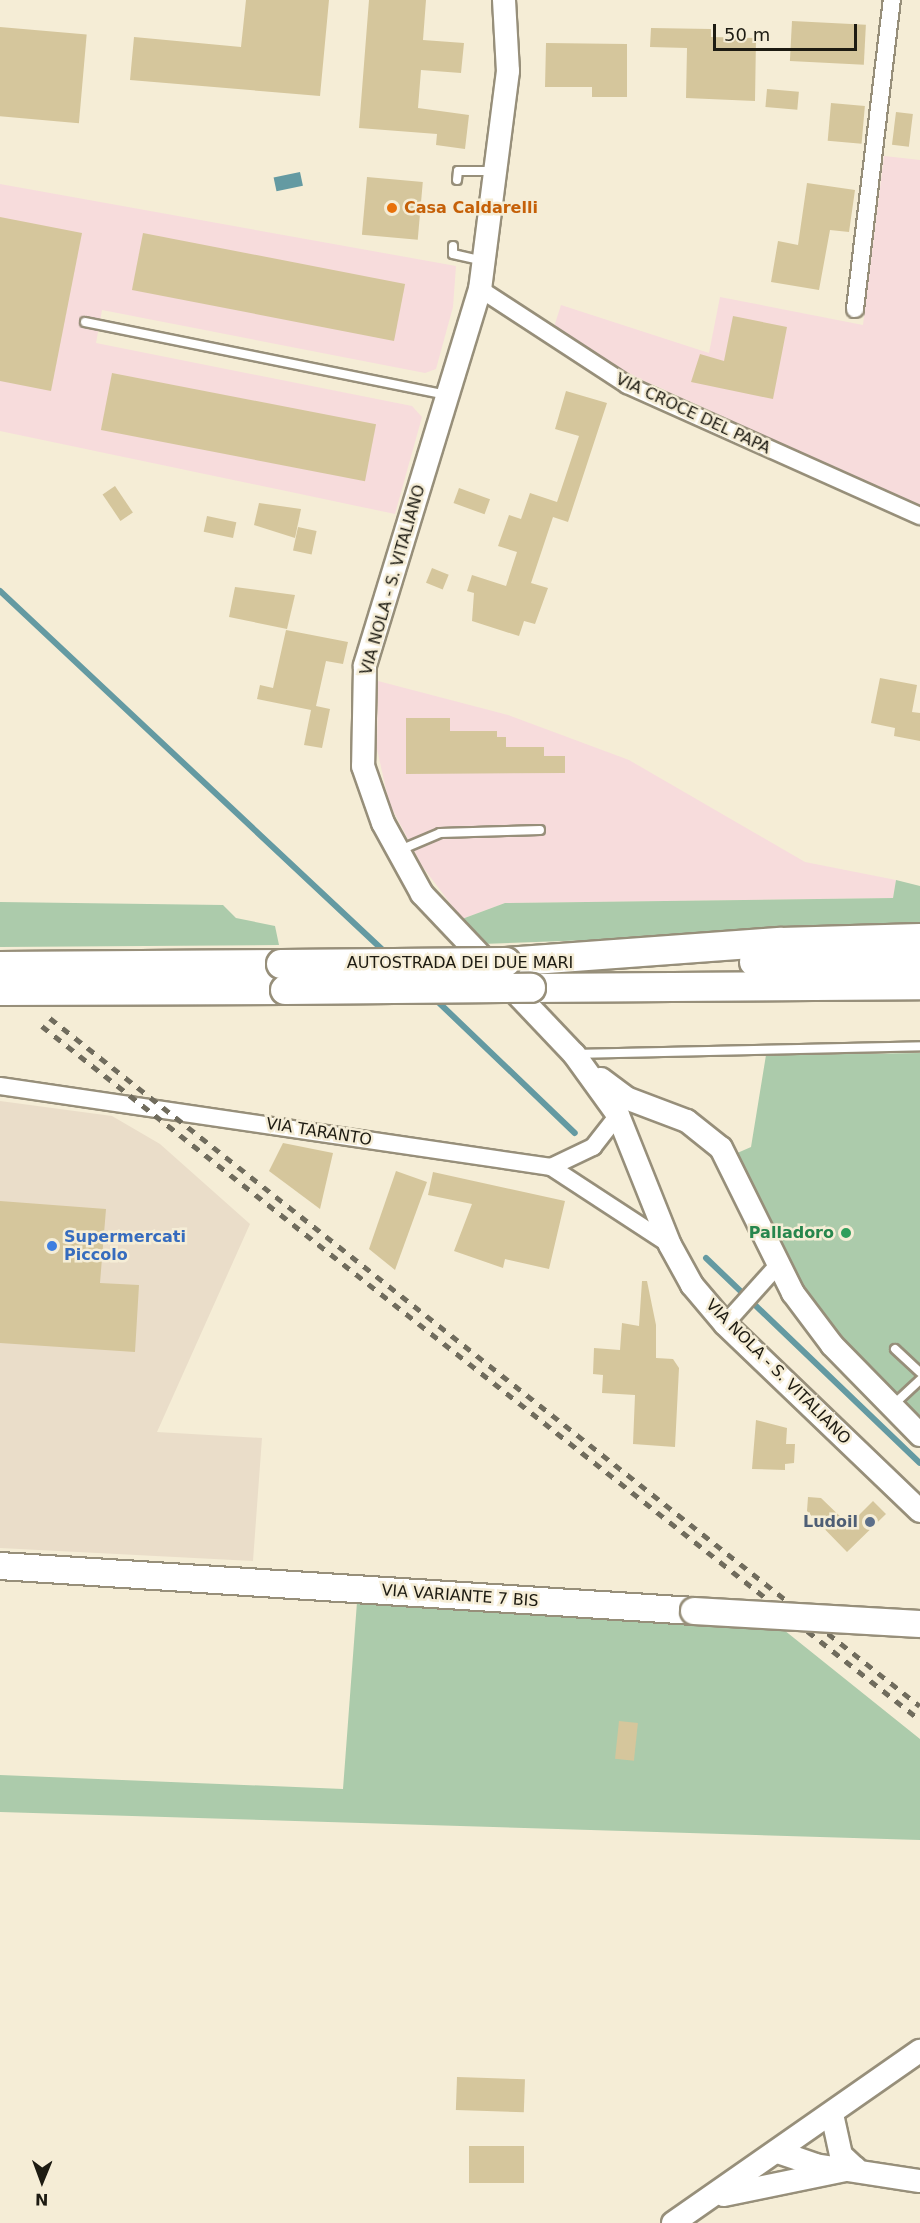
<!DOCTYPE html>
<style>
body{margin:0}
#map{position:relative;width:920px;height:2223px;overflow:hidden;background:#f5edd6;font-family:"DejaVu Sans",sans-serif}
div>[style]{position:absolute}
.commercial>*{inset:0;background:#eaddc9}
.industrial>*{inset:0;background:#f7dcdc}
.green>*{inset:0;background:#accbab}
.water>*{inset:0;background:#649aa2;transform-origin:0 0}
.stream>*{height:6px;margin:-3px;padding:0 3px;transform-origin:3px;border-radius:3px;background:#649aa2}
.building>*{inset:0;background:#d5c69c;transform-origin:0 0}
.roads{filter:drop-shadow(2px 0 #978f7a) drop-shadow(-2px 0 #978f7a) drop-shadow(0 2px #978f7a) drop-shadow(0 -2px #978f7a)}
.lane>*{height:8px;margin:-4px;padding:0 4px;transform-origin:4px;border-radius:4px;background:#fff}
.street>*{height:16px;margin:-8px;padding:0 8px;transform-origin:8px;border-radius:8px;background:#fff}
.secondary>*{height:22px;margin:-11px;padding:0 11px;transform-origin:11px;border-radius:11px;background:#fff}
.primary>*{height:26px;margin:-13px;padding:0 13px;transform-origin:13px;border-radius:13px;background:#fff}
.highway>*{height:28px;margin:-14px;padding:0 14px;transform-origin:14px;border-radius:14px;background:#fff}
.rail>*{height:4.5px;margin-top:-2.25px;transform-origin:0;background:repeating-linear-gradient(90deg,#706c5d 0 8px,transparent 0 16px)}
.bridges{filter:drop-shadow(2px 0 #978f7a) drop-shadow(-2px 0 #978f7a) drop-shadow(0 2px #978f7a) drop-shadow(0 -2px #978f7a)}
.primary-bridge>*{height:26px;margin:-13px;padding:0 13px;transform-origin:13px;border-radius:13px;background:#fff}
.highway-bridge>*{height:28px;margin:-14px;padding:0 14px;transform-origin:14px;border-radius:14px;background:#fff}
.dots>*{width:16px;height:16px;translate:-50% -50%;box-sizing:border-box;border:3px solid #f5edd6;border-radius:50%}
span{translate:-50% -50%;white-space:nowrap;text-align:center;line-height:1.15;-webkit-text-stroke:5px #f5edd6;paint-order:stroke}
.food-label{font-size:16px;color:#c56008;font-weight:700}
.left{translate:0 -50%;text-align:left}
.street-label{font-size:16px;color:#1d1b12}
.leisure-label{font-size:16px;color:#27864d;font-weight:700}
.right{translate:-100% -50%;text-align:right}
.shop-label{font-size:16px;color:#366cbe;font-weight:700}
.service-label{font-size:16px;color:#4e5e75;font-weight:700}
.north{position:absolute;left:12px;top:2151px;width:60px;height:60px;-webkit-text-stroke:4px #f5edd6;paint-order:stroke;rotate:181deg;font-size:16px;font-weight:700;line-height:24px;text-align:center;color:#1d1b12}
.north::after{content:'';display:block;margin:auto;width:21px;height:27px;background:#1d1b12;clip-path:polygon(50% 0,100% 100%,50% 72%,0 100%)}
.scale{position:absolute;left:713px;top:24px;width:144px;height:27px;box-sizing:border-box;border:3px solid #1d1b12;border-top:0;padding-left:8px;font-size:18px;line-height:21px;white-space:nowrap;color:#1d1b12;-webkit-text-stroke:4px #f5edd6;paint-order:stroke}
</style>
<div id="map">
<div class="commercial">
<div style="clip-path:polygon(0 1101px,112px 1116px,160px 1144px,250px 1224px,157px 1432px,262px 1438px,253px 1561px,0 1548px)"></div>
</div>
<div class="industrial">
<div style="clip-path:polygon(884px 156px,920px 160px,920px 506px,602px 362px,553px 330px,561px 305px,709px 353px,720px 297px,863px 325px)"></div>
<div style="clip-path:polygon(0 184px,456px 266px,453px 307px,436px 369px,425px 373px,102px 310px,96px 343px,412px 406px,422px 417px,395px 514px,0 431px)"></div>
<div style="clip-path:polygon(378px 681px,508px 715px,629px 760px,805px 862px,896px 880px,893px 898px,505px 903px,462px 919px,422px 866px,389px 803px,377px 749px)"></div>
</div>
<div class="green">
<div style="clip-path:polygon(896px 880px,920px 886px,920px 928px,482px 944px,462px 919px,505px 903px,893px 898px)"></div>
<div style="clip-path:polygon(0 902px,223px 905px,236px 918px,275px 926px,279px 945px,0 947px)"></div>
<div style="clip-path:polygon(920px 1053px,920px 1422px,817px 1316px,735px 1154px,751px 1147px,766px 1055px)"></div>
<div style="clip-path:polygon(357px 1602px,784px 1630px,920px 1739px,920px 1840px,0 1812px,0 1775px,343px 1789px)"></div>
</div>
<div class="water">
<div style="left:300px;top:172px;width:14px;height:27px;rotate:78deg"></div>
</div>
<div class="stream">
<div style="left:0;top:591px;width:531px;rotate:43.17deg"></div>
<div style="left:434px;top:998px;width:195px;rotate:43.8deg"></div>
<div style="left:706px;top:1258px;width:296px;rotate:43.8deg"></div>
</div>
<div class="building">
<div style="clip-path:polygon(246px 0,329px 0,320px 96px,130px 80px,134px 37px,241px 47px)"></div>
<div style="clip-path:polygon(369px 0,426px 0,423px 40px,464px 43px,461px 73px,421px 70px,418px 108px,469px 115px,465px 149px,436px 145px,437px 134px,359px 128px)"></div>
<div style="left:792px;top:21px;width:74px;height:40px;rotate:3deg"></div>
<div style="left:0;top:27px;width:87px;height:89px;rotate:5deg"></div>
<div style="clip-path:polygon(651px 28px,711px 29px,711px 37px,756px 38px,755px 101px,686px 98px,687px 48px,650px 47px)"></div>
<div style="clip-path:polygon(546px 43px,627px 44px,627px 97px,592px 97px,592px 87px,545px 87px)"></div>
<div style="left:767px;top:89px;width:32px;height:18px;rotate:5deg"></div>
<div style="left:831px;top:103px;width:34px;height:38px;rotate:5deg"></div>
<div style="left:896px;top:112px;width:17px;height:33px;rotate:7deg"></div>
<div style="left:367px;top:177px;width:56px;height:58px;rotate:5deg"></div>
<div style="clip-path:polygon(807px 183px,855px 190px,849px 232px,830px 230px,819px 290px,771px 282px,778px 241px,798px 245px)"></div>
<div style="clip-path:polygon(0 217px,82px 233px,51px 391px,0 381px)"></div>
<div style="left:143px;top:233px;width:267px;height:58px;rotate:11deg"></div>
<div style="clip-path:polygon(733px 316px,787px 327px,773px 399px,691px 382px,700px 354px,724px 361px)"></div>
<div style="left:112px;top:373px;width:269px;height:58px;rotate:11deg"></div>
<div style="clip-path:polygon(566px 391px,607px 403px,568px 522px,553px 517px,531px 583px,548px 588px,535px 624px,524px 621px,519px 636px,472px 621px,474px 593px,467px 591px,472px 575px,506px 586px,517px 552px,498px 546px,509px 515px,521px 519px,530px 493px,557px 502px,579px 436px,555px 429px)"></div>
<div style="left:115px;top:486px;width:32px;height:15px;rotate:56deg"></div>
<div style="left:459px;top:488px;width:33px;height:16px;rotate:20deg"></div>
<div style="clip-path:polygon(259px 503px,301px 509px,295px 538px,254px 525px)"></div>
<div style="left:207px;top:516px;width:30px;height:16px;rotate:12deg"></div>
<div style="left:298px;top:527px;width:19px;height:24px;rotate:12deg"></div>
<div style="left:432px;top:568px;width:18px;height:16px;rotate:22deg"></div>
<div style="clip-path:polygon(235px 587px,295px 595px,287px 629px,229px 617px)"></div>
<div style="clip-path:polygon(286px 630px,348px 642px,343px 664px,326px 661px,316px 706px,330px 709px,322px 748px,304px 745px,311px 710px,257px 699px,260px 685px,273px 688px)"></div>
<div style="clip-path:polygon(880px 678px,917px 685px,912px 712px,920px 713px,920px 741px,894px 736px,895px 728px,871px 723px)"></div>
<div style="clip-path:polygon(406px 718px,450px 718px,450px 731px,497px 731px,497px 737px,506px 737px,506px 747px,544px 747px,544px 756px,565px 756px,565px 773px,406px 774px)"></div>
<div style="clip-path:polygon(283px 1143px,333px 1153px,320px 1209px,269px 1171px)"></div>
<div style="clip-path:polygon(396px 1171px,427px 1182px,395px 1270px,369px 1249px)"></div>
<div style="clip-path:polygon(433px 1172px,565px 1201px,549px 1269px,505px 1259px,503px 1268px,454px 1251px,472px 1204px,428px 1195px)"></div>
<div style="clip-path:polygon(0 1201px,106px 1209px,100px 1283px,139px 1285px,135px 1352px,0 1343px)"></div>
<div style="clip-path:polygon(642px 1281px,647px 1281px,656px 1325px,656px 1358px,673px 1359px,679px 1368px,675px 1447px,633px 1444px,635px 1395px,602px 1393px,603px 1375px,593px 1374px,594px 1348px,620px 1350px,622px 1323px,639px 1326px)"></div>
<div style="clip-path:polygon(756px 1420px,787px 1428px,786px 1444px,795px 1444px,794px 1463px,785px 1464px,785px 1470px,752px 1469px)"></div>
<div style="clip-path:polygon(808px 1497px,821px 1498px,849px 1525px,873px 1501px,886px 1514px,847px 1552px,807px 1511px)"></div>
<div style="left:619px;top:1721px;width:19px;height:38px;rotate:6deg"></div>
<div style="left:457px;top:2077px;width:68px;height:33px;rotate:2deg"></div>
<div style="left:469px;top:2146px;width:55px;height:37px"></div>
</div>
<div class="roads">
<div class="lane">
<div style="left:457px;top:180px;width:9px;rotate:-84deg"></div>
<div style="left:458px;top:171px;width:36px"></div>
<div style="left:453px;top:246px;width:8px;rotate:90deg"></div>
<div style="left:453px;top:254px;width:31px;rotate:13deg"></div>
<div style="left:85px;top:322px;width:369px;rotate:11.4deg"></div>
<div style="left:400px;top:850px;width:43px;rotate:-23deg"></div>
<div style="left:440px;top:833px;width:100px;rotate:-1.7deg"></div>
<div style="left:577px;top:1054px;width:343px;rotate:-1.3deg"></div>
<div style="left:895px;top:1349px;width:34px;rotate:43deg"></div>
<div style="left:892px;top:1406px;width:38px;rotate:-43deg"></div>
</div>
<div class="street">
<div style="left:480px;top:289px;width:176px;rotate:33.1deg"></div>
<div style="left:627px;top:385px;width:321px;rotate:24.1deg"></div>
<div style="left:855px;top:309px;width:311px;rotate:-83.2deg"></div>
<div style="left:0;top:1086px;width:557px;rotate:8.36deg"></div>
<div style="left:551px;top:1167px;width:47px;rotate:-25.5deg"></div>
<div style="left:593px;top:1147px;width:41px;rotate:-52deg"></div>
<div style="left:551px;top:1167px;width:142px;rotate:33.2deg"></div>
<div style="left:725px;top:1324px;width:79px;rotate:-48.1deg"></div>
</div>
<div class="secondary">
<div style="left:504px;top:0;width:71px;rotate:86.8deg"></div>
<div style="left:508px;top:71px;width:220px;rotate:97.3deg"></div>
<div style="left:480px;top:289px;width:394px;rotate:107deg"></div>
<div style="left:365px;top:666px;width:100px;rotate:91.1deg"></div>
<div style="left:363px;top:766px;width:60px;rotate:70.7deg"></div>
<div style="left:383px;top:823px;width:81px;rotate:61.2deg"></div>
<div style="left:422px;top:894px;width:221px;rotate:46.5deg"></div>
<div style="left:574px;top:1054px;width:75px;rotate:54.2deg"></div>
<div style="left:618px;top:1115px;width:140px;rotate:68.2deg"></div>
<div style="left:670px;top:1245px;width:46px;rotate:61.2deg"></div>
<div style="left:692px;top:1285px;width:51px;rotate:49.8deg"></div>
<div style="left:725px;top:1324px;width:270px;rotate:43.8deg"></div>
<div style="left:601px;top:1079px;width:31px;rotate:37deg"></div>
<div style="left:626px;top:1098px;width:65px;rotate:20.7deg"></div>
<div style="left:687px;top:1121px;width:43px;rotate:38.5deg"></div>
<div style="left:721px;top:1148px;width:162px;rotate:63.6deg"></div>
<div style="left:793px;top:1293px;width:65px;rotate:53.1deg"></div>
<div style="left:832px;top:1345px;width:126px;rotate:45.6deg"></div>
<div style="left:832px;top:2114px;width:42px;rotate:77.6deg"></div>
<div style="left:841px;top:2155px;width:19px;rotate:43deg"></div>
<div style="left:778px;top:2152px;width:39px;rotate:19deg"></div>
<div style="left:815px;top:2165px;width:106px;rotate:8.7deg"></div>
<div style="left:724px;top:2195px;width:134px;rotate:-11.6deg"></div>
<div style="left:673px;top:2223px;width:301px;rotate:-34.9deg"></div>
</div>
<div class="primary">
<div style="left:0;top:1566px;width:695px;rotate:3.71deg"></div>
</div>
<div class="highway">
<div style="left:506px;top:962px;width:276px;rotate:-4.2deg"></div>
<div style="left:781px;top:942px;width:139px;rotate:-1.6deg"></div>
<div style="left:754px;top:962px;width:166px;rotate:-1deg"></div>
<div style="left:0;top:966px;width:281px;rotate:-0.4deg"></div>
<div style="left:531px;top:988px;width:389px;rotate:-0.4deg"></div>
<div style="left:0;top:991px;width:285px;rotate:-0.2deg"></div>
</div>
</div>
<div class="rail">
<div style="left:50px;top:1018px;width:1109px;rotate:38.34deg"></div>
<div style="left:42px;top:1026px;width:1119px;rotate:38.32deg"></div>
</div>
<div class="bridges">
<div class="primary-bridge">
<div style="left:694px;top:1611px;width:226px;rotate:3.3deg"></div>
</div>
<div class="highway-bridge">
<div style="left:281px;top:964px;width:225px;rotate:-0.5deg"></div>
<div style="left:285px;top:990px;width:246px;rotate:-0.5deg"></div>
</div>
</div>
<div class="dots">
<div style="left:392px;top:208px;background:#e8710a"></div>
<div style="left:846px;top:1233px;background:#2e9e5b"></div>
<div style="left:52px;top:1246px;background:#3f7fe0"></div>
<div style="left:870px;top:1522px;background:#5c6f8a"></div>
</div>
<div class="food-label">
<span class="left" style="left:404px;top:208px">Casa Caldarelli</span>
</div>
<div class="street-label">
<span style="left:693px;top:414px;rotate:25deg">VIA CROCE DEL PAPA</span>
<span style="left:393px;top:580px;rotate:-74deg">VIA NOLA - S. VITALIANO</span>
<span style="left:460px;top:963px">AUTOSTRADA DEI DUE MARI</span>
<span style="left:319px;top:1132px;rotate:9deg">VIA TARANTO</span>
<span style="left:778px;top:1372px;rotate:45deg">VIA NOLA - S. VITALIANO</span>
<span style="left:460px;top:1596px;rotate:4deg">VIA VARIANTE 7 BIS</span>
</div>
<div class="leisure-label">
<span class="right" style="left:834px;top:1233px">Palladoro</span>
</div>
<div class="shop-label">
<span class="left" style="left:64px;top:1246px">Supermercati<br>Piccolo</span>
</div>
<div class="service-label">
<span class="right" style="left:858px;top:1522px">Ludoil</span>
</div>
<div class="north">N</div>
<div class="scale">50 m</div>
</div>
